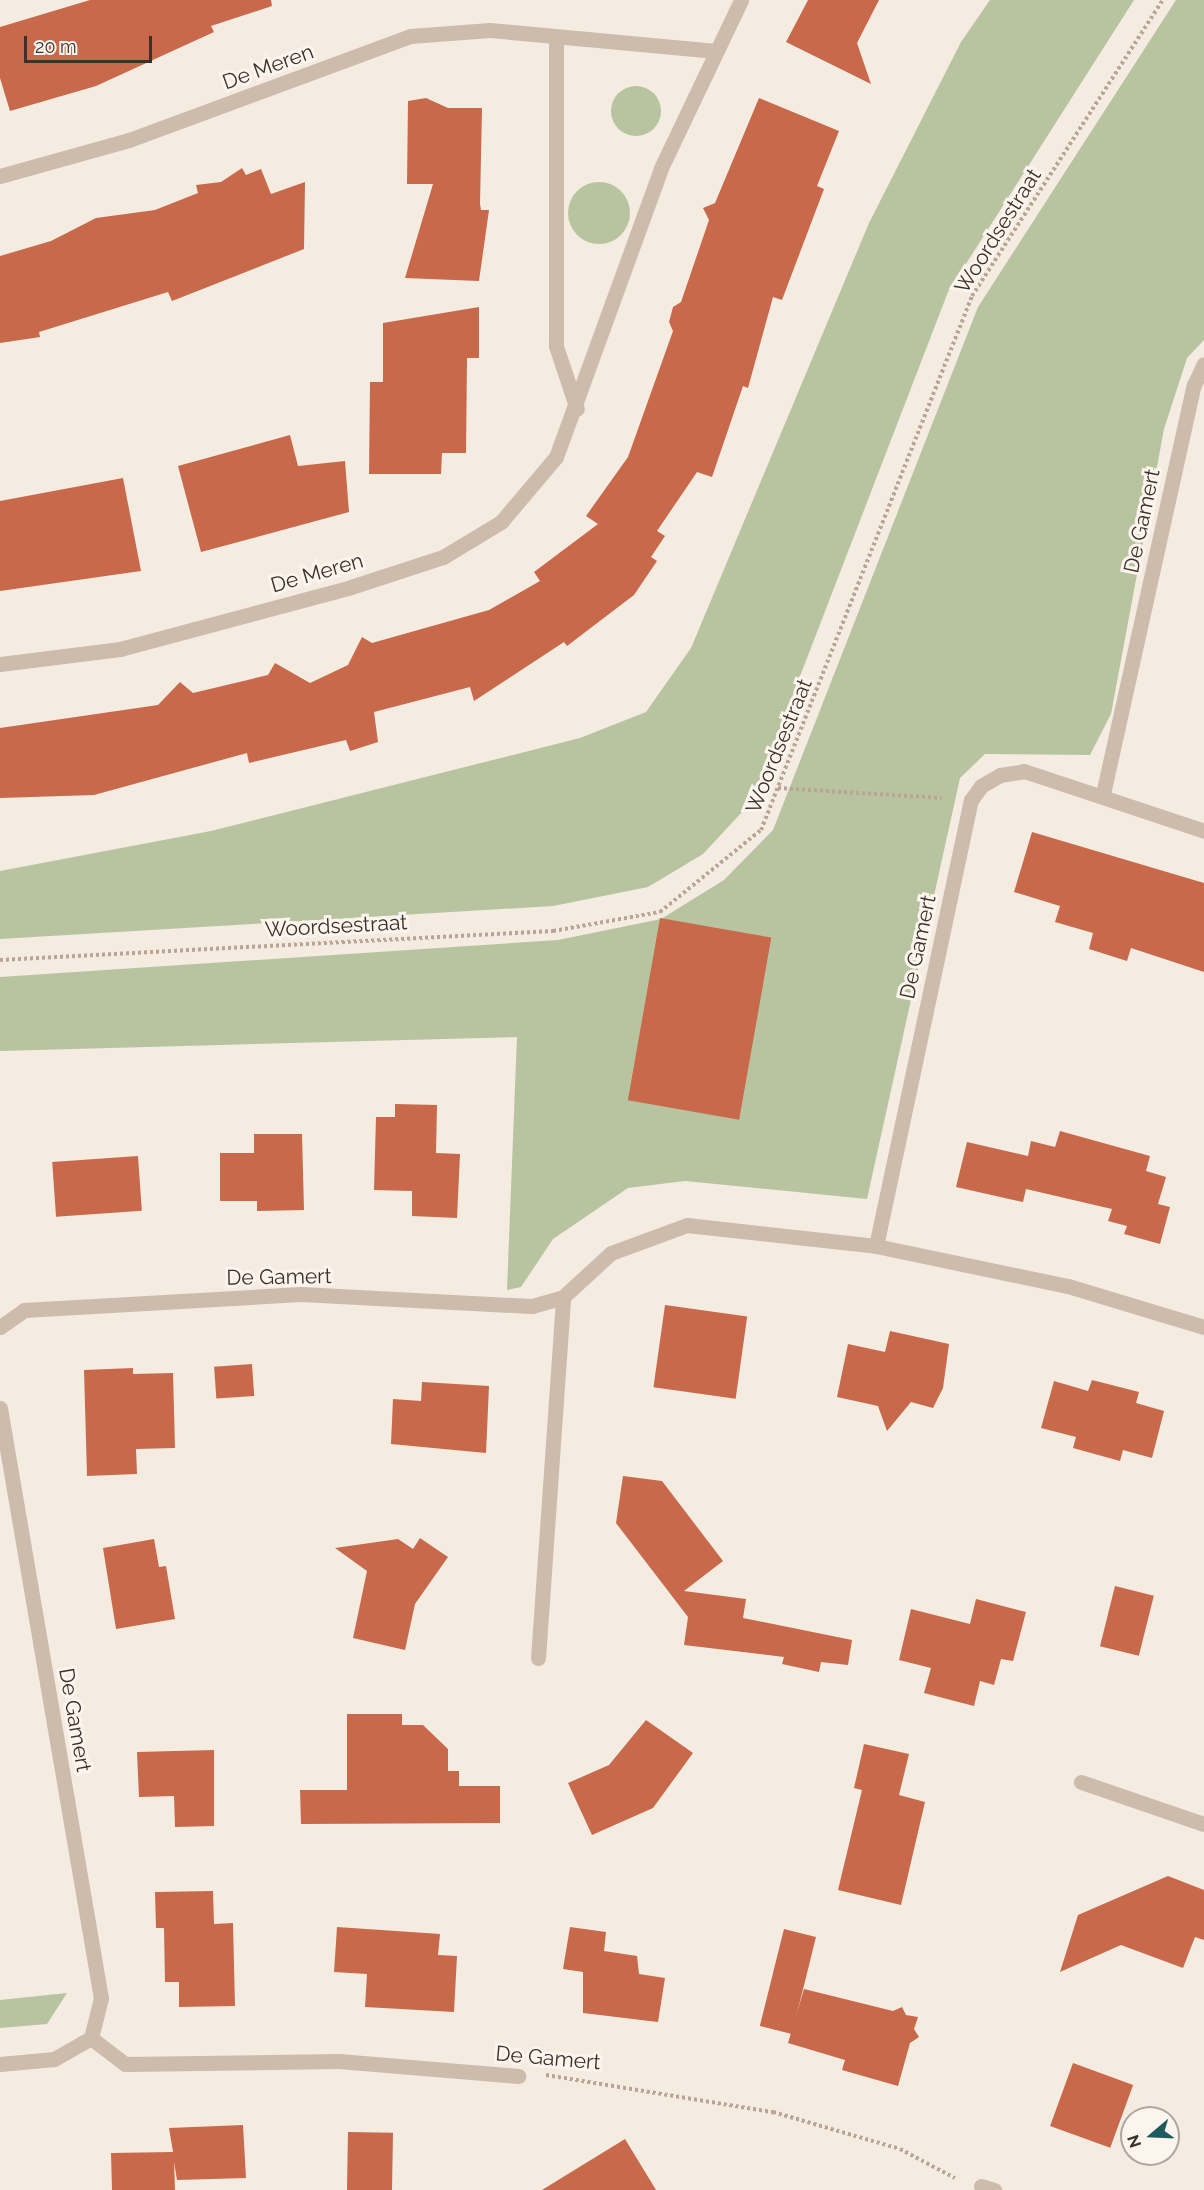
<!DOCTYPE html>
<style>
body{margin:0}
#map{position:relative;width:1204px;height:2190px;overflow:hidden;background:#f4ebe1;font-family:Raleway,sans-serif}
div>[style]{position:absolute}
.green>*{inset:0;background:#b8c4a0}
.round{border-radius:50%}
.building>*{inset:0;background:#c8694b;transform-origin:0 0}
.path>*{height:4px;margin-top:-2px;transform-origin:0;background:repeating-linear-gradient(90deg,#b9a596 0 3px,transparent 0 6px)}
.minor>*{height:15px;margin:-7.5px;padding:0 7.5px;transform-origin:7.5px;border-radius:7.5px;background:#cdbbac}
span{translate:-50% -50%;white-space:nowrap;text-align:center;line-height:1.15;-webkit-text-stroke:6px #fbf5ee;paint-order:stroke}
.street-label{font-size:21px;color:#3b302b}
.north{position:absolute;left:1120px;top:2106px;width:60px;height:60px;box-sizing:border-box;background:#fbf5ee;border:2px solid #aea6a0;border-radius:50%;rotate:251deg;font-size:16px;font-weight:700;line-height:24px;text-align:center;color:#3b302b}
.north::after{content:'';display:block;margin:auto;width:21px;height:27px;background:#1f5a5e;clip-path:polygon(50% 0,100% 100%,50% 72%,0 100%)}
.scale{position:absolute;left:24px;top:36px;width:128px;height:27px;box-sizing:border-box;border:3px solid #3b302b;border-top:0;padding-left:8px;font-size:18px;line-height:21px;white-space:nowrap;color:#3b302b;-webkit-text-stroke:4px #fbf5ee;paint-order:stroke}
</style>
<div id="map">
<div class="green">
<div style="clip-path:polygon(990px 0,1134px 0,948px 292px,762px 775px,743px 811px,703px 854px,648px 887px,553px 906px,0 939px,0 871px,211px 831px,580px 738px,646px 712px,691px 648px,869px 223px,961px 42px)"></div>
<div style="clip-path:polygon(1176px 0,1204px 0,1204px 340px,1187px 358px,1164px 429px,1111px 714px,1090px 755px,985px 754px,960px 778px,867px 1199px,685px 1181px,628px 1188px,553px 1239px,521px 1287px,507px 1290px,517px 1037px,0 1051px,0 977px,558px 940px,661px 919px,724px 880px,773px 830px,978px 307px)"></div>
<div class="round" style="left:611px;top:86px;width:50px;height:50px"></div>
<div class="round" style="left:568px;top:182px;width:62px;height:62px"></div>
<div style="clip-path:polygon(67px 1993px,47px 2024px,0 2028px,0 2000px)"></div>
</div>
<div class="building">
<div style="clip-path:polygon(90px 0,271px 0,272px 6px,211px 26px,214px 32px,96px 86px,10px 111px,0 78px,0 27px)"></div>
<div style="clip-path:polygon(808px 0,879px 0,857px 43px,871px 84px,786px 42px)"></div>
<div style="clip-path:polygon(426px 98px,448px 108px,482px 108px,480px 204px,481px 210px,489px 210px,479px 281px,405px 278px,433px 184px,407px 184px,408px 101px)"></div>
<div style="clip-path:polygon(759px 98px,839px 131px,817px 186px,824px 189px,782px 300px,773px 297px,748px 388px,743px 386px,712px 477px,697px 472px,657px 531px,665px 536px,651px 557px,657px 561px,634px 595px,567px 646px,564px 642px,474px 701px,470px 687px,374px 712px,378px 742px,350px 751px,346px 740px,249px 763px,247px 753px,94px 795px,0 798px,0 728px,158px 705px,180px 682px,193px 693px,268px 675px,275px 663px,310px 683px,348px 665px,362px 637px,372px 643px,489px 610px,540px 581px,534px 572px,598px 524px,586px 516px,628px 457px,673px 331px,669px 322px,673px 307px,681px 302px,709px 220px,703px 208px,715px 203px)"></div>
<div style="clip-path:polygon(242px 168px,246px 175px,261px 169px,271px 194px,305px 182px,304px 249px,172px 301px,168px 292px,39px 332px,40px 337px,0 343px,0 256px,51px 241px,96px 218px,155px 210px,198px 193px,196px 185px,221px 182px)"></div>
<div style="clip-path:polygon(479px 307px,479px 358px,467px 358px,466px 453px,442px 453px,441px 474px,369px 474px,370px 382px,383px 382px,383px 323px)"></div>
<div style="clip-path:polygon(290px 435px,298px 466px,345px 461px,349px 512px,201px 552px,178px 466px)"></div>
<div style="clip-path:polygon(123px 478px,141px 571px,0 591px,0 501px)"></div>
<div style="clip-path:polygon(1032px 832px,1204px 883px,1204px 972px,1131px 948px,1127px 961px,1089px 949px,1093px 933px,1055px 922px,1060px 906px,1014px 892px)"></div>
<div style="left:660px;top:918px;width:113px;height:185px;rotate:10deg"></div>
<div style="clip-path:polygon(395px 1104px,437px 1105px,436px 1153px,460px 1154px,457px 1218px,412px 1216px,412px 1191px,374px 1190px,376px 1117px,395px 1117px)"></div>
<div style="clip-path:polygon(1060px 1131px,1150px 1156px,1146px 1171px,1166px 1177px,1158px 1204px,1170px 1207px,1160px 1244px,1124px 1234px,1127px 1226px,1108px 1221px,1112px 1209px,1026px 1189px,1023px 1202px,956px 1187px,967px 1142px,1028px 1156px,1031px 1141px,1055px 1147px)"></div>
<div style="clip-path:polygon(254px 1134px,302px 1134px,304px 1210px,257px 1211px,257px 1201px,220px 1201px,220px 1153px,254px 1153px)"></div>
<div style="left:138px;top:1156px;width:55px;height:86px;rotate:86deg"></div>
<div style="left:665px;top:1305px;width:83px;height:83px;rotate:8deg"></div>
<div style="clip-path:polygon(890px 1331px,949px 1344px,943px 1388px,933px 1408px,911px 1402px,887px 1431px,878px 1406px,837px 1397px,848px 1344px,885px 1352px)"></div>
<div style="left:252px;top:1364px;width:32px;height:38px;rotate:86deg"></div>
<div style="clip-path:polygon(133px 1368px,133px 1374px,173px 1373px,175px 1448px,136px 1449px,137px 1474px,87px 1476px,84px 1370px)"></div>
<div style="clip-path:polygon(1092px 1380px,1139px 1392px,1136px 1403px,1164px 1411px,1152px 1458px,1123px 1450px,1120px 1461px,1073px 1448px,1076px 1437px,1041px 1428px,1054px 1381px,1088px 1391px)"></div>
<div style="clip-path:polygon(422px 1382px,489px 1386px,486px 1453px,391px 1444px,393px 1399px,421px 1401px)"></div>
<div style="clip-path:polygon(623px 1476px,662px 1481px,723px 1561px,684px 1591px,746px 1599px,743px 1618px,852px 1640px,848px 1665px,821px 1662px,819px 1672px,782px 1664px,784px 1657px,684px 1645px,688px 1617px,616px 1523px)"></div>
<div style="clip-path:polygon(420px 1538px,448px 1557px,415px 1604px,405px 1650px,353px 1638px,367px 1571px,335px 1548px,398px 1539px,413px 1549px)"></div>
<div style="clip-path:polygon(154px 1539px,159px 1567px,166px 1566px,175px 1619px,116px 1629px,103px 1548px)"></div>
<div style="left:1115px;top:1586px;width:40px;height:62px;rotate:14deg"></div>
<div style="clip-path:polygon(976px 1599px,1026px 1612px,1013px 1661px,1001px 1659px,994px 1685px,980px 1681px,974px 1706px,924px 1693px,931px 1668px,899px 1660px,911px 1609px,970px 1624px)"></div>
<div style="clip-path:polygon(347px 1714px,402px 1714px,402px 1725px,423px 1725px,448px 1749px,448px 1771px,459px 1771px,459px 1786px,500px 1786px,500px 1823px,301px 1824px,300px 1790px,347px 1790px)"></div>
<div style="clip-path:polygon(646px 1720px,693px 1753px,653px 1808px,592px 1835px,568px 1783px,609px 1765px)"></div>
<div style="clip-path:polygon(864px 1744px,909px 1754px,899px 1795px,925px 1802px,901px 1905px,838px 1890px,862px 1790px,854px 1788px)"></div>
<div style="clip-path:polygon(214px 1750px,214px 1826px,175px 1827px,174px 1796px,139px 1797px,137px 1752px)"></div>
<div style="clip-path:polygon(1168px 1876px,1204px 1890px,1204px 1940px,1195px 1937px,1183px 1968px,1121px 1945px,1060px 1972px,1078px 1915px)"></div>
<div style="clip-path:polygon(213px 1891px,214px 1924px,233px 1923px,235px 2006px,179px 2007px,179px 1982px,165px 1982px,164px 1928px,156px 1928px,155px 1892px)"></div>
<div style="clip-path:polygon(337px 1927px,440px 1934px,438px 1955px,457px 1956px,454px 2012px,365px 2007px,367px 1974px,334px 1972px)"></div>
<div style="clip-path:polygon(570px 1927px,606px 1932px,604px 1951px,637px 1956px,639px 1974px,665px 1978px,658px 2022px,583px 2013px,583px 1972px,563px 1969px)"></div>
<div style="left:784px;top:1929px;width:33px;height:100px;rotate:14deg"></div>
<div style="clip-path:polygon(804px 1989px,893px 2011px,902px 2007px,906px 2015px,918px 2017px,914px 2029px,919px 2037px,910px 2043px,898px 2086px,842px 2070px,845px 2060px,788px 2043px)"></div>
<div style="left:1073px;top:2063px;width:64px;height:67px;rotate:20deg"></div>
<div style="clip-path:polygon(243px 2125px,246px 2178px,177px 2180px,174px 2162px,175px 2190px,112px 2190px,111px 2153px,173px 2152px,169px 2128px)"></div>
<div style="left:348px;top:2132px;width:45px;height:58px;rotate:1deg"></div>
<div style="clip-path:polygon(625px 2139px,656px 2190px,542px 2190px,581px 2166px)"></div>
</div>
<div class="path">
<div style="left:778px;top:788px;width:164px;rotate:3.5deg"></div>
<div style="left:0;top:960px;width:554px;rotate:-3deg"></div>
<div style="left:553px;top:931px;width:109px;rotate:-10.1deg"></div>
<div style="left:660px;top:912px;width:130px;rotate:-39.1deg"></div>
<div style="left:761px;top:830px;width:574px;rotate:-68.44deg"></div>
<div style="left:972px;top:296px;width:352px;rotate:-57.2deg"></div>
<div style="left:546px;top:2075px;width:230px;rotate:9.3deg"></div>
<div style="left:773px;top:2112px;width:132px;rotate:16.2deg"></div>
<div style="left:900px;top:2149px;width:62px;rotate:27.8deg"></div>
</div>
<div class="minor">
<div style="left:556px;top:37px;width:309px;rotate:90deg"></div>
<div style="left:556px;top:346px;width:66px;rotate:71.6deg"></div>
<div style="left:0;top:176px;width:134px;rotate:-15.6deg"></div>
<div style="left:129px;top:140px;width:300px;rotate:-20.3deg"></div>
<div style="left:410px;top:36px;width:80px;rotate:-4.3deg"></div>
<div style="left:490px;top:30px;width:227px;rotate:5.3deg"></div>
<div style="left:0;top:664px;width:121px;rotate:-7.1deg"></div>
<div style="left:120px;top:649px;width:239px;rotate:-15deg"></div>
<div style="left:351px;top:587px;width:97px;rotate:-18.1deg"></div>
<div style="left:443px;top:557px;width:68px;rotate:-31.1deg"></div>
<div style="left:501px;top:522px;width:85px;rotate:-49.8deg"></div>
<div style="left:556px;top:457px;width:307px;rotate:-70deg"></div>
<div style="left:661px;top:168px;width:186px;rotate:-64.5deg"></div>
<div style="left:1103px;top:794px;width:419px;rotate:-77.5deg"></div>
<div style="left:1194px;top:385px;width:23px;rotate:-65deg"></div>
<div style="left:876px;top:1246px;width:456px;rotate:-78deg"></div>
<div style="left:971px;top:800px;width:17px;rotate:-54deg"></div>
<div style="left:981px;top:786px;width:22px;rotate:-30deg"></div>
<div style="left:1000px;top:775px;width:24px;rotate:-9deg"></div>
<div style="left:1024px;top:771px;width:190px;rotate:18.4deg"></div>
<div style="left:0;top:1327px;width:29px;rotate:-35deg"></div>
<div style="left:24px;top:1310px;width:277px;rotate:-3.3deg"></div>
<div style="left:301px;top:1294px;width:231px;rotate:3deg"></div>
<div style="left:532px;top:1306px;width:32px;rotate:-16deg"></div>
<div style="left:563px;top:1297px;width:65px;rotate:-42.5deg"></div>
<div style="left:611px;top:1253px;width:81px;rotate:-20.2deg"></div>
<div style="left:687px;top:1225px;width:190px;rotate:6.3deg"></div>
<div style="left:876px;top:1246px;width:196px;rotate:11.8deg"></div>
<div style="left:1068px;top:1286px;width:142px;rotate:16.8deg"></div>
<div style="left:0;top:1408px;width:599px;rotate:80.29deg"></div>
<div style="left:101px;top:1998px;width:41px;rotate:104deg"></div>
<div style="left:91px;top:2038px;width:43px;rotate:150.4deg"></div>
<div style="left:54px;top:2059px;width:54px;rotate:174.7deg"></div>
<div style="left:538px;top:1658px;width:362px;rotate:-86deg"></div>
<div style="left:1081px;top:1782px;width:130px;rotate:18.9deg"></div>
<div style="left:91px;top:2038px;width:43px;rotate:37.4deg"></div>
<div style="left:125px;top:2064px;width:214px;rotate:-0.8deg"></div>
<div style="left:339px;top:2061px;width:180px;rotate:4.8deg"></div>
<div style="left:981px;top:2186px;width:14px;rotate:17deg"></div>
</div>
<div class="street-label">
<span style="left:268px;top:67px;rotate:-20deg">De Meren</span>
<span style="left:998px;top:231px;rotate:-58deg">Woordsestraat</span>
<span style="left:1142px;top:521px;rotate:-78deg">De Gamert</span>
<span style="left:317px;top:573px;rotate:-16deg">De Meren</span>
<span style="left:779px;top:746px;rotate:-68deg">Woordsestraat</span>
<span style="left:336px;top:926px;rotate:-3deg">Woordsestraat</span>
<span style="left:918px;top:947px;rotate:-78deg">De Gamert</span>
<span style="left:279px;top:1277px;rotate:-1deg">De Gamert</span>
<span style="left:75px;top:1720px;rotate:80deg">De Gamert</span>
<span style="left:548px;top:2058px;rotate:5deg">De Gamert</span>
</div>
<div class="north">N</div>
<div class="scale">20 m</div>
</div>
